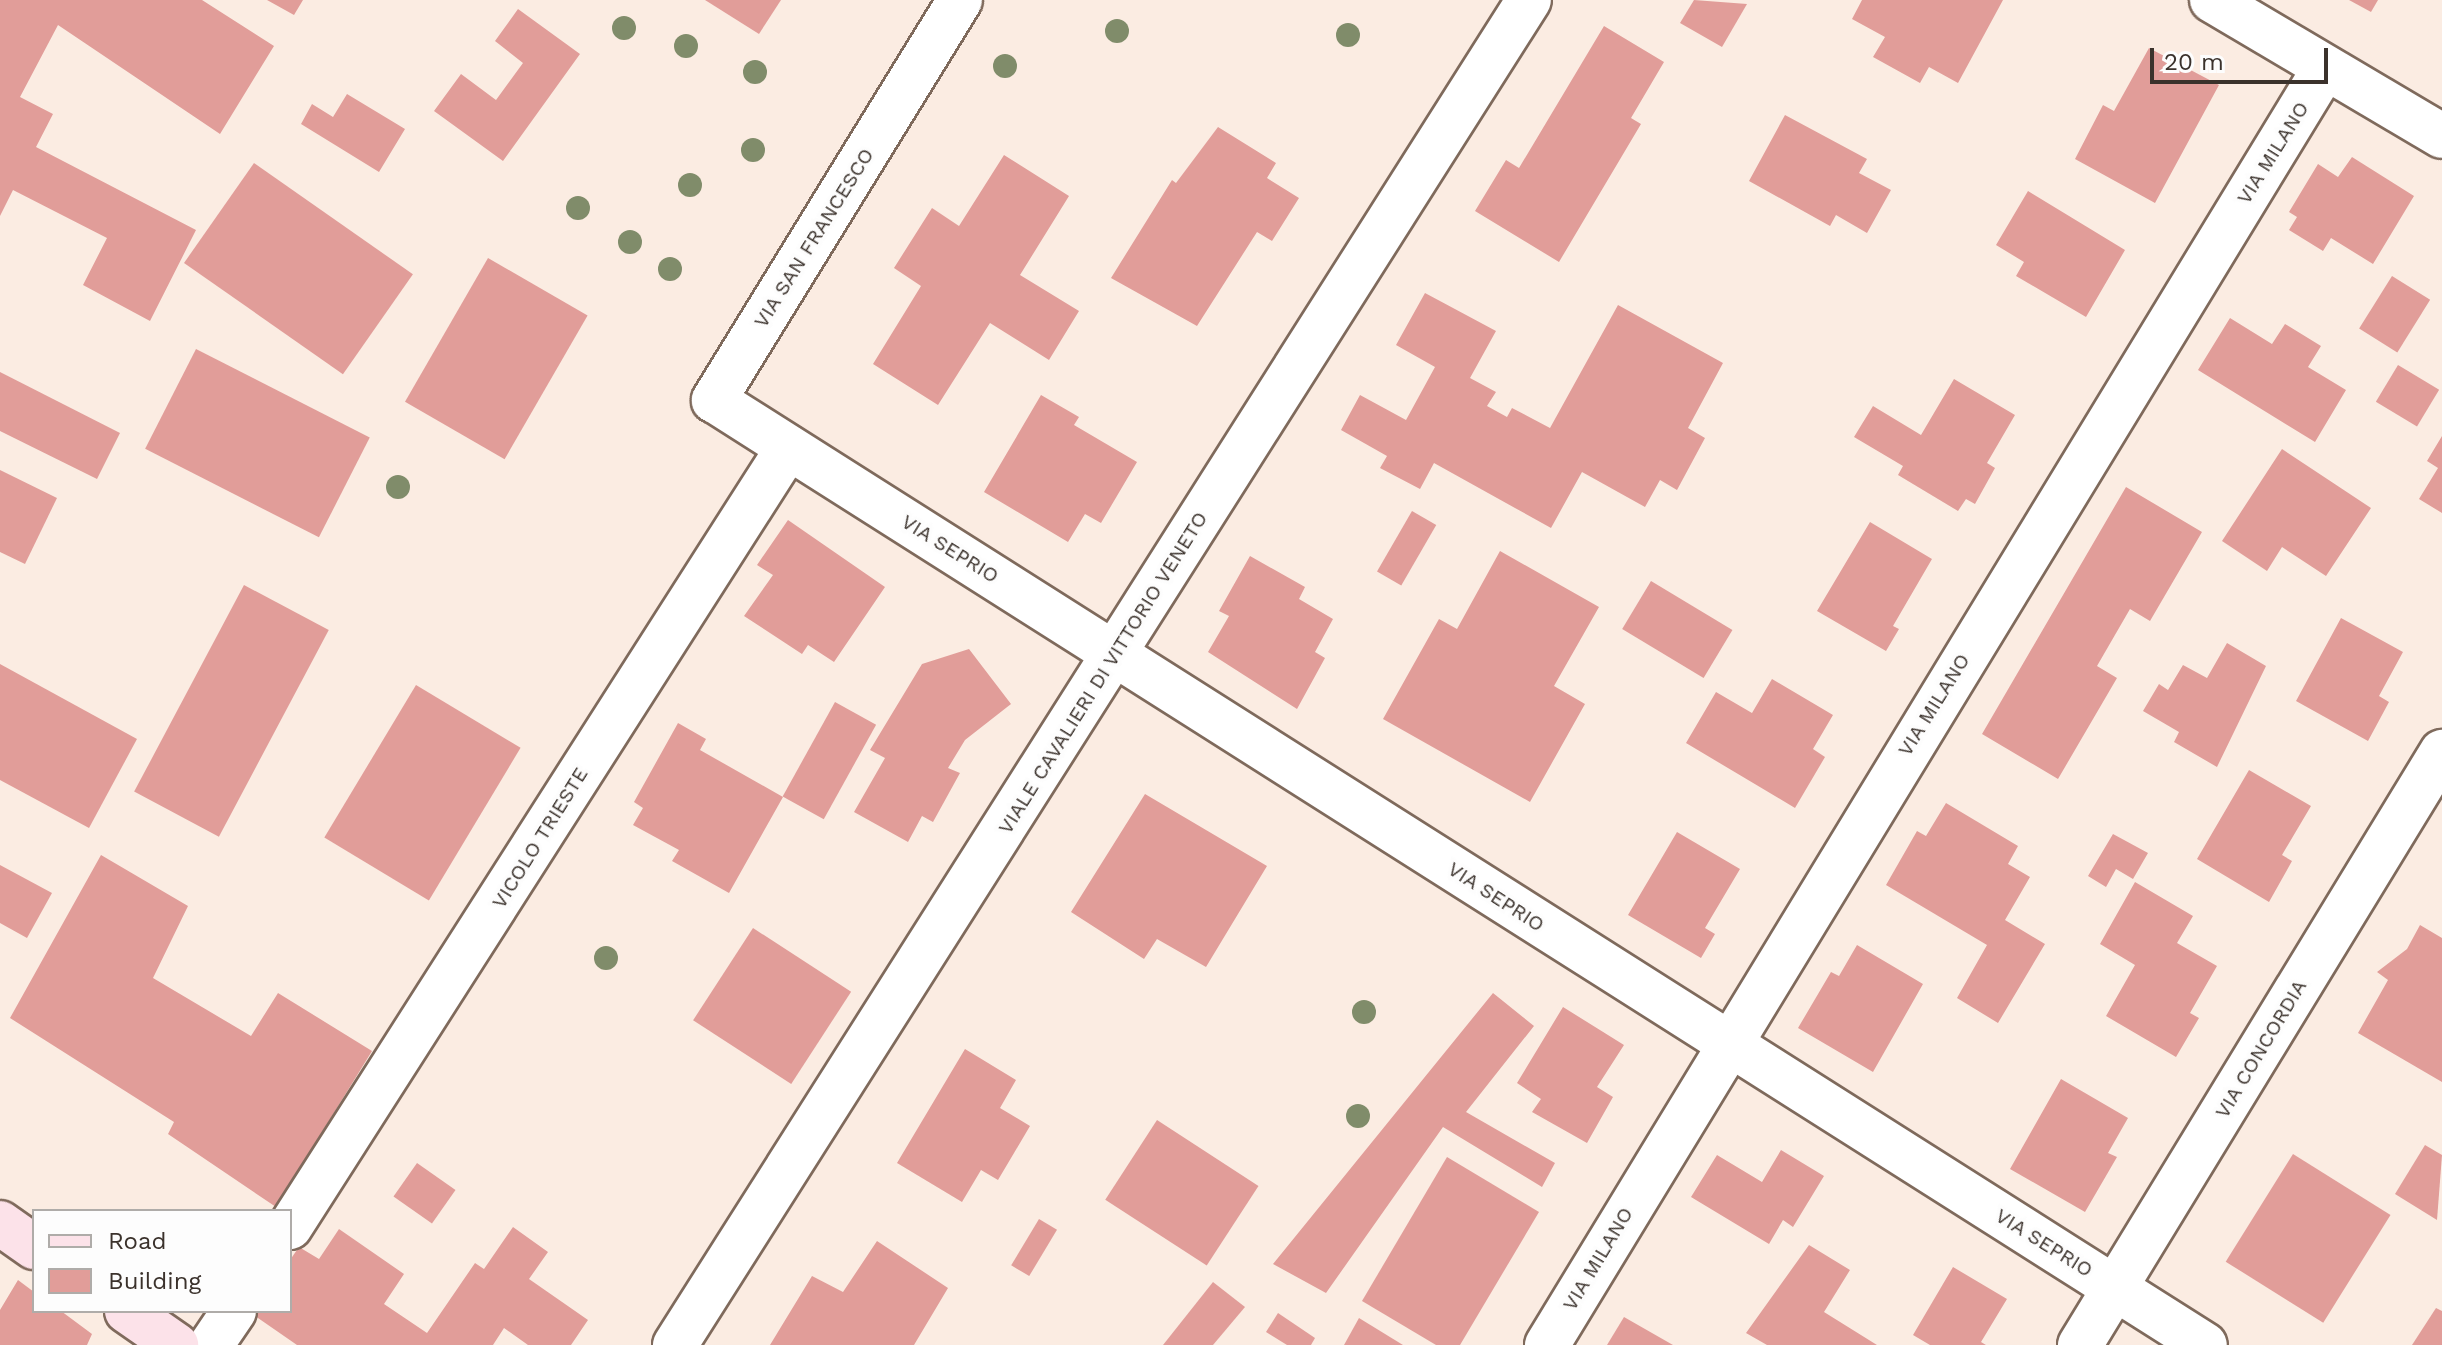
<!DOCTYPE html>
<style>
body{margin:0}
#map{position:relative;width:2442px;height:1345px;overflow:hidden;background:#fbece2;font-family:"Work Sans",sans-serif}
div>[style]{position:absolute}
.building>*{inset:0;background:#e19d99;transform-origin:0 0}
.roads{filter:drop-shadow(2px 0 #7f6a5c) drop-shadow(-2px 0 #7f6a5c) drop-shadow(0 2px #7f6a5c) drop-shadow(0 -2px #7f6a5c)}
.street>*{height:44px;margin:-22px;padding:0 22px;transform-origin:22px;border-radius:22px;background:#fff}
.secondary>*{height:44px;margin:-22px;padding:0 22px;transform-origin:22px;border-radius:22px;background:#fce2e9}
.trees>*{width:24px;height:24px;margin:-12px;border-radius:50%;background:#808c6a}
span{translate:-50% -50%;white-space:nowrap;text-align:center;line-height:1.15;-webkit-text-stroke:7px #fdfdfd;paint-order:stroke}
.street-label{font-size:20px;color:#3b322c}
.legend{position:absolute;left:32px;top:1209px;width:260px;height:104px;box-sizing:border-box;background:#fdfdfd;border:2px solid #afaca9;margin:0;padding:10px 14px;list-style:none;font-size:24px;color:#3b322c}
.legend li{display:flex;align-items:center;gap:16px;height:40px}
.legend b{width:40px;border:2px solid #afaca9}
.scale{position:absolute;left:2150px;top:48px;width:178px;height:36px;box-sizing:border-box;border:4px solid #3b322c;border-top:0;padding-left:10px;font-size:24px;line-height:28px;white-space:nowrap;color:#3b322c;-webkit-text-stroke:6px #fdfdfd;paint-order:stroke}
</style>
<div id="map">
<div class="building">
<div style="clip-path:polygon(0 0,202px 0,274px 46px,220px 134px,58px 25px,20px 97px,53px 114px,36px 147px,196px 230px,150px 321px,83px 285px,107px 238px,13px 190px,0 216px)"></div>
<div style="clip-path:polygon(267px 0,303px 0,294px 15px)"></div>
<div style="clip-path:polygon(705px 0,781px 0,759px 34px)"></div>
<div style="clip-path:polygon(1694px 0,1747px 4px,1722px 47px,1680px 23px)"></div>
<div style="clip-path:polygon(1862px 0,2003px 0,1958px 83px,1929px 67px,1920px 83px,1873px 57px,1885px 37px,1852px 19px)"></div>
<div style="clip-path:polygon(2349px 0,2378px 0,2371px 12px)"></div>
<div style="clip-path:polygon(518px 9px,580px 54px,503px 161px,434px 111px,461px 74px,496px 100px,523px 63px,495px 41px)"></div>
<div style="clip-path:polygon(1604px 26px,1664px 62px,1631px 118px,1641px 124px,1559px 262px,1475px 211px,1506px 160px,1519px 168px)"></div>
<div style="clip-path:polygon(2149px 48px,2219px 85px,2155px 203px,2075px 159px,2103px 105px,2114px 111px)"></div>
<div style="clip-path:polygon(347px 94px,405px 129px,379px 172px,301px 124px,312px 104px,333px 117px)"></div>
<div style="clip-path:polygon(1785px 115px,1867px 159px,1859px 173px,1891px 190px,1867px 233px,1836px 215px,1830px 226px,1749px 181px)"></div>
<div style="clip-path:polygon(1218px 127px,1276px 163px,1267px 178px,1299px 198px,1272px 241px,1257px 232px,1197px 326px,1111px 278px,1172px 180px,1176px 183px)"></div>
<div style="clip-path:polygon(1004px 155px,1069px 196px,1020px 275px,1079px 311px,1049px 360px,990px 323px,938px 405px,873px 364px,921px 286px,894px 268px,932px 208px,959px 226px)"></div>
<div style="clip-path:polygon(2352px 157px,2414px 196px,2373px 264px,2331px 238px,2323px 251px,2289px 230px,2297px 217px,2289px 212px,2318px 164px,2338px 177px)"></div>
<div style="left:254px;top:163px;width:194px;height:122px;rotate:35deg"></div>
<div style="clip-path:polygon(2028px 191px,2125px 250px,2086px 317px,2016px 276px,2024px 262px,1996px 245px)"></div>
<div style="left:488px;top:258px;width:115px;height:166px;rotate:30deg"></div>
<div style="left:2392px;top:276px;width:45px;height:62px;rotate:32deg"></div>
<div style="clip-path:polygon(1425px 293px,1496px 331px,1470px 378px,1496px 392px,1487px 406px,1507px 417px,1512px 408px,1550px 428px,1618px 305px,1723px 363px,1688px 428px,1705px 438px,1677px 490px,1660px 480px,1645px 507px,1582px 472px,1551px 528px,1434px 463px,1420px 489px,1380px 468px,1387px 456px,1341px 430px,1360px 395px,1406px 420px,1435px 367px,1396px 345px)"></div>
<div style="clip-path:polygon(2230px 318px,2272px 344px,2285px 324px,2321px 346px,2308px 367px,2346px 390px,2315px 442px,2198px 370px)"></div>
<div style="left:196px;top:349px;width:195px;height:112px;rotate:27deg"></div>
<div style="left:2398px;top:365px;width:48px;height:43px;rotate:31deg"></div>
<div style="clip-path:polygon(0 372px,120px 433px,97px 479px,0 431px)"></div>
<div style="clip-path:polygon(1954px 379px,2015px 415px,1987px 463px,1995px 468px,1975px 504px,1966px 499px,1958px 511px,1898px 475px,1903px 466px,1854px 437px,1873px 406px,1921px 435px)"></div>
<div style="clip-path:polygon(1041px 395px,1079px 417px,1074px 425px,1137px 462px,1101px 523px,1085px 514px,1068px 542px,984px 492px)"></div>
<div style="clip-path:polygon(2442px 436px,2442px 513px,2419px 499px,2438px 468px,2427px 461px)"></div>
<div style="clip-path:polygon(2282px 449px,2371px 508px,2326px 576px,2282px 547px,2267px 571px,2222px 541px)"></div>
<div style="clip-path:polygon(0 470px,57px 498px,25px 564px,0 552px)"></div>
<div style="clip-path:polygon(2126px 487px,2202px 532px,2150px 621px,2130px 609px,2097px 666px,2117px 678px,2058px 779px,1982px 734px)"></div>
<div style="left:1412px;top:511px;width:28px;height:70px;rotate:30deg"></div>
<div style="clip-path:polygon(788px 520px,885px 587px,834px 662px,808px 645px,802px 654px,744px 616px,773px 575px,757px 565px)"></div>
<div style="clip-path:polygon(1870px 522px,1932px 559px,1893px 626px,1899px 629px,1886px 651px,1817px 611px)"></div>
<div style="clip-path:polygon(1500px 551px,1599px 607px,1554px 686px,1585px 704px,1530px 802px,1383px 719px,1439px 619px,1457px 629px)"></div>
<div style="clip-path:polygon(1250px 556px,1305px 587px,1299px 599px,1333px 619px,1315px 652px,1325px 658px,1297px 709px,1208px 652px,1229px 616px,1219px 611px)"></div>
<div style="left:1651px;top:581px;width:95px;height:56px;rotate:31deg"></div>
<div style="left:244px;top:585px;width:96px;height:234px;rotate:28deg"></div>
<div style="clip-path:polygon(2341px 618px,2403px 652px,2379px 696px,2389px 702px,2368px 741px,2296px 701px)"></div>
<div style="clip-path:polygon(2227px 643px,2266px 666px,2217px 767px,2174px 742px,2179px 732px,2143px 711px,2159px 684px,2168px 690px,2183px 665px,2207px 678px)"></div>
<div style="clip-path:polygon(969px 649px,1011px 704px,965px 740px,948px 768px,960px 773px,933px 822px,922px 816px,908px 842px,854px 812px,885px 758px,870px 750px,922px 664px)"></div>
<div style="clip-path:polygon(0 664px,137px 739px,89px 828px,0 780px)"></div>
<div style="clip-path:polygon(1772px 679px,1833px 715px,1813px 749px,1825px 757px,1795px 808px,1686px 743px,1716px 692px,1752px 713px)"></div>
<div style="left:416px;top:685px;width:122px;height:178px;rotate:31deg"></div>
<div style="left:835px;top:702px;width:47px;height:108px;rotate:29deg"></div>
<div style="clip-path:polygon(678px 723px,706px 739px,700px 750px,783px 797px,729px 893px,672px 861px,679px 850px,633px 825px,643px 808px,634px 802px)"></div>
<div style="clip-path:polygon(2249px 770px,2311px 806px,2282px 855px,2292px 861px,2269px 902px,2197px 859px)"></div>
<div style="clip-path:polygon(1145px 794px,1267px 866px,1206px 967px,1157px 939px,1144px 959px,1071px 912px)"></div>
<div style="clip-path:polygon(1946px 803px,2018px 846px,2008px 864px,2030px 877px,2005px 920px,2045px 944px,1998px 1023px,1957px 998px,1987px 945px,1886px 885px,1917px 831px,1926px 836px)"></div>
<div style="clip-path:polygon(1677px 832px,1740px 869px,1705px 928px,1715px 934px,1701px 958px,1628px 915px)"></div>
<div style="clip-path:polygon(2113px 834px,2148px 853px,2133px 879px,2116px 869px,2106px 887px,2088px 876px)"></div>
<div style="clip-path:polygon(101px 855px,188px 906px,153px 978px,251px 1036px,278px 993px,372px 1051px,276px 1207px,168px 1134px,174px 1122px,10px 1018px)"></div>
<div style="clip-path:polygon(0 865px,52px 893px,27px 938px,0 923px)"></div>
<div style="clip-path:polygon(2135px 882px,2193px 916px,2177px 943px,2217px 966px,2190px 1013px,2199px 1018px,2176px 1057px,2106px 1016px,2135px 965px,2100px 944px)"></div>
<div style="clip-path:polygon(2420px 925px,2442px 938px,2442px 1082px,2358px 1033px,2388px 980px,2377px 972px,2407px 949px)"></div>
<div style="left:753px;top:928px;width:117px;height:110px;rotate:33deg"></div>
<div style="clip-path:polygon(1857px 945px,1923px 984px,1873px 1072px,1798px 1028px,1831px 972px,1839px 976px)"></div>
<div style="clip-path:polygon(1493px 993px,1534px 1026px,1466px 1112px,1555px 1163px,1542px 1187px,1443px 1127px,1326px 1293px,1273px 1264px)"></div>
<div style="clip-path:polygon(1563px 1007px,1624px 1045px,1597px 1087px,1613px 1097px,1587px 1143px,1532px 1112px,1541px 1099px,1517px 1083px)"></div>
<div style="clip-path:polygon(965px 1049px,1016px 1080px,1000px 1108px,1030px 1126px,998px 1180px,981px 1170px,962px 1202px,897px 1163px)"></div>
<div style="clip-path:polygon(2061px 1079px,2128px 1118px,2108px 1153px,2117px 1157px,2085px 1212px,2010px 1169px)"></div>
<div style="left:1157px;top:1120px;width:121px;height:95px;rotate:33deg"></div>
<div style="clip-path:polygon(2425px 1145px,2442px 1155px,2437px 1220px,2395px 1194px)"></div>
<div style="clip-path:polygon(1781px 1150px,1824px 1176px,1793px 1227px,1783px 1220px,1769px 1244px,1691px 1197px,1717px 1155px,1762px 1182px)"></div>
<div style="left:2293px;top:1154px;width:115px;height:127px;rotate:32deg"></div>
<div style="clip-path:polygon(1447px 1157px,1539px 1212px,1460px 1345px,1436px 1345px,1362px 1301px)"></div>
<div style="left:417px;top:1163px;width:47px;height:41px;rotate:35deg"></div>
<div style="left:1039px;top:1219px;width:21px;height:54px;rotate:31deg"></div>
<div style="clip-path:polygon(513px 1227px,548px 1252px,529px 1279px,588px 1320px,571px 1345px,528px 1345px,504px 1328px,493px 1345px,297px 1345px,248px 1311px,290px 1311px,290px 1260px,299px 1247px,319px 1259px,339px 1229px,404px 1274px,384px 1304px,427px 1333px,475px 1263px,484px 1269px)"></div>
<div style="clip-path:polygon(877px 1241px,948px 1288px,914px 1345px,770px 1345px,812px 1276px,843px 1292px)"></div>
<div style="clip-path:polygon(1809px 1245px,1850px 1270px,1824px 1312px,1877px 1345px,1767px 1345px,1746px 1333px)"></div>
<div style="clip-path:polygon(1953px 1267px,2007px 1299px,1981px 1342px,1986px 1345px,1930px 1345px,1913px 1335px)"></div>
<div style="clip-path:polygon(18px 1280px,34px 1292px,34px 1311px,61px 1311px,92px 1334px,87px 1345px,0 1345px,0 1310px)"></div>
<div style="clip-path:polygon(1213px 1282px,1245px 1307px,1213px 1345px,1163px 1345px)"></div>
<div style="clip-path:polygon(2436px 1308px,2442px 1311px,2442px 1345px,2412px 1345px)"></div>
<div style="clip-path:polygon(1278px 1313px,1315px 1338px,1311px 1345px,1287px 1345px,1266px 1332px)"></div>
<div style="clip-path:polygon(1624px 1317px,1673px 1345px,1607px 1345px)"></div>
<div style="clip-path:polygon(1359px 1318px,1403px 1345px,1344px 1345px)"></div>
</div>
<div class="roads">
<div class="street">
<div style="left:960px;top:0;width:470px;rotate:121.6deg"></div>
<div style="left:714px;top:400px;width:1765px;rotate:32.37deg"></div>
<div style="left:2212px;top:0;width:267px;rotate:30.6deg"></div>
<div style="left:290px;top:1227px;width:925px;rotate:-57.41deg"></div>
<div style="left:211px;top:1345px;width:41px;rotate:-55.9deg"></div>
<div style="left:675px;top:1345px;width:1593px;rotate:-57.59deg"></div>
<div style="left:1547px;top:1345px;width:1495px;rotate:-58.65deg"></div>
<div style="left:2080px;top:1345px;width:695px;rotate:-58.6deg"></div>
</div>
<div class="secondary">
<div style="left:0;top:1223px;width:42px;rotate:35.2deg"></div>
<div style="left:127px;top:1311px;width:60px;rotate:34.8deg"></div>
</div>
</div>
<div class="trees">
<div style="left:624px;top:28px"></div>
<div style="left:1117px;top:31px"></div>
<div style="left:1348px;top:35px"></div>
<div style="left:686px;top:46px"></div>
<div style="left:1005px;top:66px"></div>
<div style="left:755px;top:72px"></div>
<div style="left:753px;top:150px"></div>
<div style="left:690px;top:185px"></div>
<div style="left:578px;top:208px"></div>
<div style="left:630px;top:242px"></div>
<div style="left:670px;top:269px"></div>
<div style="left:398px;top:487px"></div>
<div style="left:606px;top:958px"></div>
<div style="left:1364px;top:1012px"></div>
<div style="left:1358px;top:1116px"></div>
</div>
<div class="street-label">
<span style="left:2273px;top:153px;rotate:-58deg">VIA MILANO</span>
<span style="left:814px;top:238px;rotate:-58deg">VIA SAN FRANCESCO</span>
<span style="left:950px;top:549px;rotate:32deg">VIA SEPRIO</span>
<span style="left:1103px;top:673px;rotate:-58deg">VIALE CAVALIERI DI VITTORIO VENETO</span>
<span style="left:1934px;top:705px;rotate:-58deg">VIA MILANO</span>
<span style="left:540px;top:838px;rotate:-58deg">VICOLO TRIESTE</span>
<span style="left:1496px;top:897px;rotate:33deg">VIA SEPRIO</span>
<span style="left:2261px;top:1049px;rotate:-59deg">VIA CONCORDIA</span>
<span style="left:2044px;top:1243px;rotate:32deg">VIA SEPRIO</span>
<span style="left:1598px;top:1259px;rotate:-59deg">VIA MILANO</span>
</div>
<ul class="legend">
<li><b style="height:10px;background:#fce2e9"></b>Road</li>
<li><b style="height:22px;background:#e19d99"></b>Building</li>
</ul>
<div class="scale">20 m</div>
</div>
